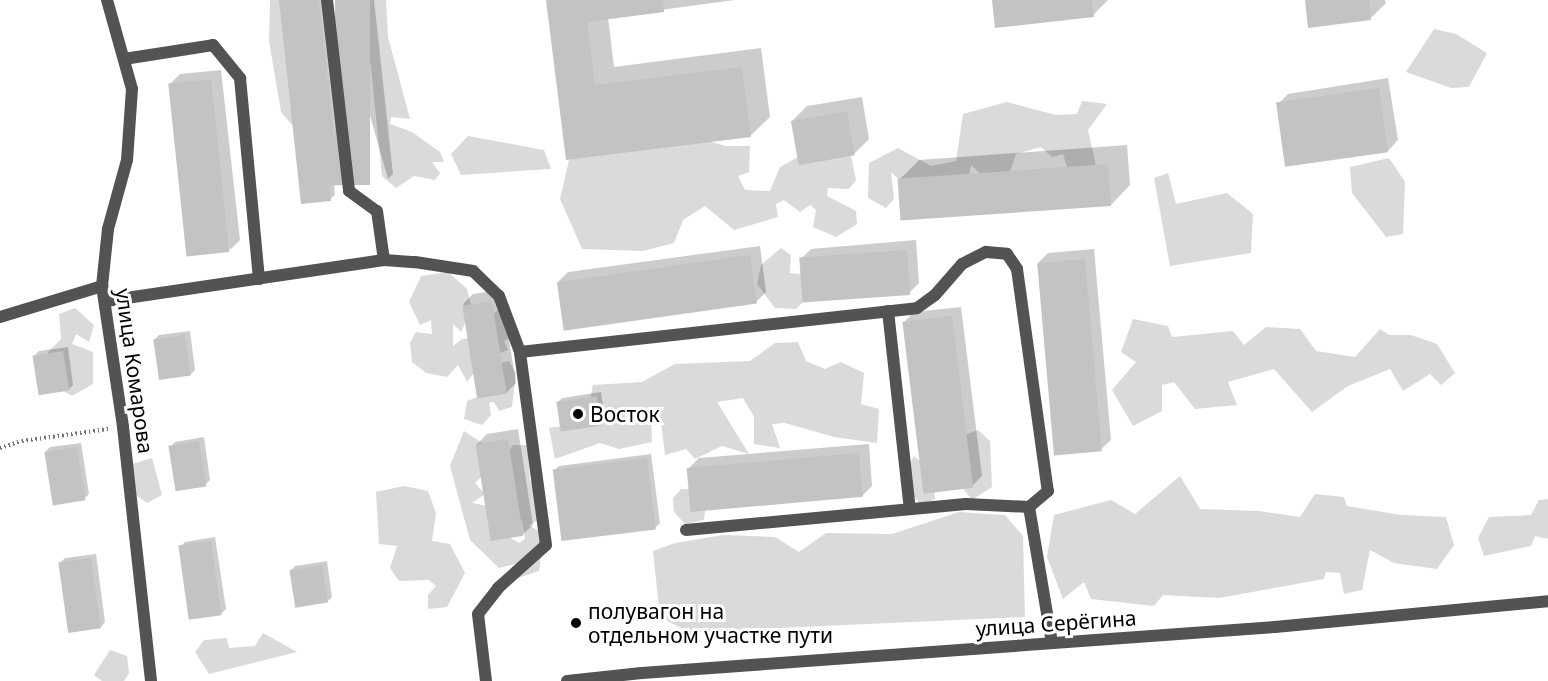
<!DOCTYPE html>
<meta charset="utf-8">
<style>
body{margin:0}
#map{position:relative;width:1548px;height:681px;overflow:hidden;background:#fff;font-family:"Noto Sans",sans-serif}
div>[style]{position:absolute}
.green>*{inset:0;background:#dadada}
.shadow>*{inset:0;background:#0003}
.building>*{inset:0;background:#c3c3c3;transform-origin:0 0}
.path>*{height:4px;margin-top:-2px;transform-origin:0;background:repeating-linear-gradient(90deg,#757575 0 1.5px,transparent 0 4.5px)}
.service>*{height:12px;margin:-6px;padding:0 6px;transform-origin:6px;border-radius:6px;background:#535353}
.minor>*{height:12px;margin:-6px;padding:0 6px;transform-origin:6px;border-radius:6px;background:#535353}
.tertiary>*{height:12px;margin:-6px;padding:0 6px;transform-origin:6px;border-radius:6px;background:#535353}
.dots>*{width:16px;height:16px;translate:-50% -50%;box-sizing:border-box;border:3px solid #fff;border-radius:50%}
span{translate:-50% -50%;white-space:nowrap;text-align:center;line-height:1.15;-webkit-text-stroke:6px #fff;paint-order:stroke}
.street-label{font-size:21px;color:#000}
.poi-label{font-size:21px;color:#000}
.left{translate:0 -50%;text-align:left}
</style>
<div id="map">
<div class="green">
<div style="clip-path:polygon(270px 0,287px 0,298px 132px,281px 112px,269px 41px)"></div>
<div style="clip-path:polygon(364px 0,386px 0,388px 37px,410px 119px,391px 117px,390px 124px,412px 132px,440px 152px,444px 162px,432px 162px,440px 173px,435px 180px,414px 176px,396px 188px,382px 176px)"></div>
<div style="clip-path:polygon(1434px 29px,1456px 34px,1487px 53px,1469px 87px,1451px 88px,1406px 72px)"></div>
<div style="clip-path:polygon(1082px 101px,1107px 104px,1088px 130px,1098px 175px,1069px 174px,1063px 154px,1052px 157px,1041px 147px,1016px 154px,1007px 180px,991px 183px,971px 165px,967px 188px,922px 201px,891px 172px,894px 199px,886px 208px,868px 198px,869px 163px,898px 148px,931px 166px,956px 161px,963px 114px,1007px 102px,1056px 115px,1077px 114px)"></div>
<div style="clip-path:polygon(468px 136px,544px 150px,551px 169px,461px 175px,451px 154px)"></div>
<div style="clip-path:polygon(698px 138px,725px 146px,750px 146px,749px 172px,738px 176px,745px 190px,770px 191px,780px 167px,805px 153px,848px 142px,856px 180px,849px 189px,828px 188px,827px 196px,856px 211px,857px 224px,836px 237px,813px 227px,816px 210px,810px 205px,800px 212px,784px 200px,776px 204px,778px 217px,734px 230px,705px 206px,683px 220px,674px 243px,643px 251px,582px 249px,560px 199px,572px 147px)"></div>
<div style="clip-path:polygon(1389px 158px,1405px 182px,1403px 234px,1386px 237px,1352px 193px,1350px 167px)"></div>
<div style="clip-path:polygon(1168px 173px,1176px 204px,1227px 193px,1253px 214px,1251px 253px,1170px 266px,1154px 178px)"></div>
<div style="clip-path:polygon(781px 248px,791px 255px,790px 273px,807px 275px,807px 298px,796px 309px,775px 308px,757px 284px,761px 265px)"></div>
<div style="clip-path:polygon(448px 272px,467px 289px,472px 308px,461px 332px,453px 324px,453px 346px,462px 339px,474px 338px,476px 330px,502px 306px,513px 336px,504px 341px,508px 350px,493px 356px,496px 364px,509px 361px,516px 373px,512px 407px,499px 411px,494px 402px,489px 403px,491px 415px,482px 425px,464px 419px,467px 401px,491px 392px,477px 369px,467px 382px,458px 365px,447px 377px,426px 373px,412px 362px,410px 343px,416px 332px,432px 334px,431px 320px,420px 325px,409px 302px,421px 276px)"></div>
<div style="clip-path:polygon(75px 308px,94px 325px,89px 342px,76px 334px,72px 344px,93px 352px,93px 384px,72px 396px,53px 385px,48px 352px,61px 339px,59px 314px)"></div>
<div style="clip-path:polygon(1133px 319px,1168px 326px,1172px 337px,1233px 331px,1244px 345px,1266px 327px,1300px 329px,1316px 351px,1355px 357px,1380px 329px,1389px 335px,1411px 335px,1437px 344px,1455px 373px,1441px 385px,1430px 374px,1403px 391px,1390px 369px,1348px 386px,1312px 412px,1274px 369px,1228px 382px,1237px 405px,1195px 409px,1174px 382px,1162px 385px,1162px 411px,1133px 426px,1112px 390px,1136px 362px,1121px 352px)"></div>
<div style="clip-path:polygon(798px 342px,806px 361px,825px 369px,841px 362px,864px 373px,861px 404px,879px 409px,877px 443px,834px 437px,785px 423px,772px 424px,780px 448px,754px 444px,754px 417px,743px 398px,717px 402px,749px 454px,722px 446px,695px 459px,686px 449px,665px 455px,660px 413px,651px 416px,652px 442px,619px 449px,600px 443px,555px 459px,549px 428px,572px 425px,588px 410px,593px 385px,642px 382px,675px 364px,750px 361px,775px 343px)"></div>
<div style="clip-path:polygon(978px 430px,990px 441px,992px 487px,972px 500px,958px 482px,956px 438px)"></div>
<div style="clip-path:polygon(464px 431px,494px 451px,487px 471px,475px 483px,485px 494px,472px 503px,493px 507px,494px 528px,519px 543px,525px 539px,522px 521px,504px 514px,501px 462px,513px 445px,527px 445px,530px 479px,544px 517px,529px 525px,544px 534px,539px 571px,515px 579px,519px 563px,499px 568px,470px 540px,450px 466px)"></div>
<div style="clip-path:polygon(914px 456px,933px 472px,935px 499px,921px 505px,910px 492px,907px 469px)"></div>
<div style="clip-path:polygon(152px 458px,162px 495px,147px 503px,123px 486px,126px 466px)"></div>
<div style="clip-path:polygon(1180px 476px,1200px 509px,1259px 511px,1300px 517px,1315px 494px,1344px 497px,1347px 506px,1401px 515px,1446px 517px,1454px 545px,1437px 569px,1394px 563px,1370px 550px,1362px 590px,1344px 594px,1340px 573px,1326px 572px,1324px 579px,1219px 598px,1163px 595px,1154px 606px,1091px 599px,1084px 582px,1063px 599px,1047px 557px,1054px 515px,1111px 500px,1135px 514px)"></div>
<div style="clip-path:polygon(404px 486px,428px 491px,436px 513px,432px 541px,450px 544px,465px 573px,447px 607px,428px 609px,428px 595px,436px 586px,429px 580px,399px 581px,390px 568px,397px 546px,379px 544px,376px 492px)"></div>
<div style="clip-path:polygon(681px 489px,696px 489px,706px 499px,704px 520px,685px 524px,674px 512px,673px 498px)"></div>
<div style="clip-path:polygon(1548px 499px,1548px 539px,1535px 536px,1531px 546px,1484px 556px,1478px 538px,1489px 517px,1531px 515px,1539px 500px)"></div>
<div style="clip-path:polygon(959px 512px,1005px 515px,1023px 536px,1025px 617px,688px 632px,660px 617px,653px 551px,675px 543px,723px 535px,775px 537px,799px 552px,826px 533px,892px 534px)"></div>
<div style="clip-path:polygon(263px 633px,297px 652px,209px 674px,195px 652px,204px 640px,227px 638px,229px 648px,255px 646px)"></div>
<div style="clip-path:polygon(110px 650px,127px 656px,129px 673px,124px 681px,102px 681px,94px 675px)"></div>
</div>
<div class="shadow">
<div style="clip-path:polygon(281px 0,323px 0,344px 179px,334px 184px,335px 195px,330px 199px)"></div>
<div style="clip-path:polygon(337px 0,374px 0,393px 174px,388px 179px)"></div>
<div style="clip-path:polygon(547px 0,735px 0,608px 17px,614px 67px,761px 48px,770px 117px,750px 136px,567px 159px)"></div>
<div style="clip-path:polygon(993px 0,1108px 0,1093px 15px)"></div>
<div style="clip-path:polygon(1306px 0,1385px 0,1386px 3px,1371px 18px)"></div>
<div style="clip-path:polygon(221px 70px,240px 240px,230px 250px,170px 84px,180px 74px)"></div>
<div style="clip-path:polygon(1388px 78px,1398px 140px,1388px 151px,1278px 104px,1288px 94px)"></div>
<div style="clip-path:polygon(862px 97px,869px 139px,854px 154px,792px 121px,807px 106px)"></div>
<div style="clip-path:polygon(1127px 145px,1130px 185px,1111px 205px,900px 179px,919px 160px)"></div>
<div style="clip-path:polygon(916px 240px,919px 283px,909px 293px,801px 259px,811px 249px)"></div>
<div style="clip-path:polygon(760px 246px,766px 292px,756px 302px,558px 282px,568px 272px)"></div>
<div style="clip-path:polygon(1094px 249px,1111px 440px,1100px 450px,1038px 263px,1048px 253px)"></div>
<div style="clip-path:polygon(501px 290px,516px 383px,506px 393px,463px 304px,473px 294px)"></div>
<div style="clip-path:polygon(961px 307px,982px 476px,972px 486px,904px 322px,914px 312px)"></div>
<div style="clip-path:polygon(190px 331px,195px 370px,190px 375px,154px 340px,159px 335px)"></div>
<div style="clip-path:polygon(68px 347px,73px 385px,68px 390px,34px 356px,39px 351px)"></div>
<div style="clip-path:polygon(601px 392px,605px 420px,600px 425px,557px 403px,562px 398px)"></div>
<div style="clip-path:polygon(518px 429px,533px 525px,522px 535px,477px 444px,487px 434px)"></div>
<div style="clip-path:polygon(204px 437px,210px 480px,205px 485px,170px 447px,175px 442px)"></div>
<div style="clip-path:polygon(81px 443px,89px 494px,84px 499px,45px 452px,50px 447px)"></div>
<div style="clip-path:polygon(869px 444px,872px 486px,862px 496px,689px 468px,699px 458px)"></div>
<div style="clip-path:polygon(651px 454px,660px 523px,655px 528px,555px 470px,559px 466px)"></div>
<div style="clip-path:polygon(215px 537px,226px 609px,221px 614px,180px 547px,185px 542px)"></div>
<div style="clip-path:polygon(96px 554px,105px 622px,101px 627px,60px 563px,65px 558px)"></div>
<div style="clip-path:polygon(327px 561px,332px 597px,327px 602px,290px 571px,295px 566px)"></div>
</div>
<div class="building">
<div style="clip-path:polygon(279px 0,319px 0,340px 185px,329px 186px,331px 201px,301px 204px)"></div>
<div style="left:335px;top:0;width:35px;height:185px"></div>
<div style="clip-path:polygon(546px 0,663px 0,664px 12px,587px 22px,595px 85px,742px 67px,751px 137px,566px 160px)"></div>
<div style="clip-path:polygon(992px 0,1092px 0,1094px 17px,995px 28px)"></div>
<div style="clip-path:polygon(1305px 0,1369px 0,1371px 20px,1308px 28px)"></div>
<div style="left:211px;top:79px;width:174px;height:43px;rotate:84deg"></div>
<div style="left:1379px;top:88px;width:65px;height:104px;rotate:82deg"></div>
<div style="left:847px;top:111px;width:45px;height:57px;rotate:80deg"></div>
<div style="left:1108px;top:164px;width:42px;height:211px;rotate:86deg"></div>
<div style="left:907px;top:250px;width:45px;height:108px;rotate:86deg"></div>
<div style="left:750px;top:255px;width:49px;height:195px;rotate:82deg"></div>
<div style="left:1085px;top:259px;width:193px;height:48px;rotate:85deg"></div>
<div style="left:492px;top:301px;width:94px;height:30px;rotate:81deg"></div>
<div style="left:952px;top:316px;width:173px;height:50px;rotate:83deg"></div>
<div style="left:185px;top:335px;width:41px;height:32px;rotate:82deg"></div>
<div style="left:63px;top:351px;width:40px;height:31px;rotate:81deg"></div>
<div style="left:597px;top:396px;width:30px;height:41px;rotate:82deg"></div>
<div style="left:508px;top:439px;width:98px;height:33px;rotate:81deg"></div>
<div style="left:199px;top:441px;width:46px;height:31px;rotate:81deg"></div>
<div style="left:77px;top:447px;width:54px;height:33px;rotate:81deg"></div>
<div style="left:859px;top:453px;width:44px;height:173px;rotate:85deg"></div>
<div style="left:647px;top:458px;width:72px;height:95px;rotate:83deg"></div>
<div style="left:211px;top:541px;width:75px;height:33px;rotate:82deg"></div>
<div style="left:91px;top:558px;width:71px;height:33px;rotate:82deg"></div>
<div style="left:322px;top:565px;width:38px;height:33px;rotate:81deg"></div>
</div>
<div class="path">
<div style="left:0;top:448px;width:23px;rotate:-18deg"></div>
<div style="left:22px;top:441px;width:87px;rotate:-7.9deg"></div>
</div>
<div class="service">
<div style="left:327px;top:0;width:192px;rotate:83.4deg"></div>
<div style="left:349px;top:191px;width:34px;rotate:36deg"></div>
<div style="left:377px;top:211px;width:49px;rotate:81.9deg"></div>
<div style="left:124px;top:59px;width:90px;rotate:-8.9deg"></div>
<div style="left:213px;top:45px;width:43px;rotate:50.7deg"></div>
<div style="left:240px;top:78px;width:202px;rotate:84.6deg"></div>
<div style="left:106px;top:301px;width:281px;rotate:-8.4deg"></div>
<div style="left:384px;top:260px;width:31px;rotate:4deg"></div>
<div style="left:415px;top:262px;width:59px;rotate:8.8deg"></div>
<div style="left:473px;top:271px;width:36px;rotate:44deg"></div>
<div style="left:499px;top:296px;width:60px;rotate:69.4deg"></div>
<div style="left:888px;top:311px;width:199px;rotate:83.7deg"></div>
<div style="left:0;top:317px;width:107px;rotate:-16.9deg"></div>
<div style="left:686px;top:530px;width:281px;rotate:-5.3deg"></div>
<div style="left:966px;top:504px;width:63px;rotate:2.7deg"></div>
<div style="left:486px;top:681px;width:67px;rotate:-96.8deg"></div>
<div style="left:478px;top:614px;width:33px;rotate:-52deg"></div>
<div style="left:498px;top:588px;width:64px;rotate:-41.9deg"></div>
<div style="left:546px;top:545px;width:195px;rotate:-97.7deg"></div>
<div style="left:520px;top:352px;width:399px;rotate:-6.3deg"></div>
<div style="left:917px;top:308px;width:22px;rotate:-36deg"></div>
<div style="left:935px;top:295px;width:41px;rotate:-48.9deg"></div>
<div style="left:962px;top:264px;width:27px;rotate:-27deg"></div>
<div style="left:986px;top:252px;width:21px;rotate:5deg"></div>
<div style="left:1007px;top:254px;width:18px;rotate:56deg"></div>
<div style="left:1017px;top:269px;width:224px;rotate:82.1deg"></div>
<div style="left:1048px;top:491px;width:25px;rotate:140deg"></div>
<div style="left:1029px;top:507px;width:138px;rotate:80.4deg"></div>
</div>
<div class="minor">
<div style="left:107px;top:0;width:92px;rotate:74.3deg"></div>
<div style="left:132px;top:89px;width:71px;rotate:94deg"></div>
<div style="left:127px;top:160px;width:72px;rotate:105.4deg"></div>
<div style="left:108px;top:229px;width:57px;rotate:96deg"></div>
<div style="left:102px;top:286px;width:143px;rotate:81.5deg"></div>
<div style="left:123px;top:427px;width:256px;rotate:83.7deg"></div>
</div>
<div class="tertiary">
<div style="left:567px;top:681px;width:75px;rotate:-6.1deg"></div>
<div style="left:642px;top:673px;width:635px;rotate:-4.16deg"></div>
<div style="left:1275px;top:627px;width:274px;rotate:-5.4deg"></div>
</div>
<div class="dots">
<div style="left:578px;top:414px;background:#000"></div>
<div style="left:576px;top:623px;background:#000"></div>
</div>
<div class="street-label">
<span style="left:135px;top:371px;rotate:82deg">улица Комарова</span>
<span style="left:1056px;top:623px;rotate:-4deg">улица Серёгина</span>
</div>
<div class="poi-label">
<span class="left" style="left:590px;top:414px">Восток</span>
<span class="left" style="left:588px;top:623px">полувагон на<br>отдельном участке пути</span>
</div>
</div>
